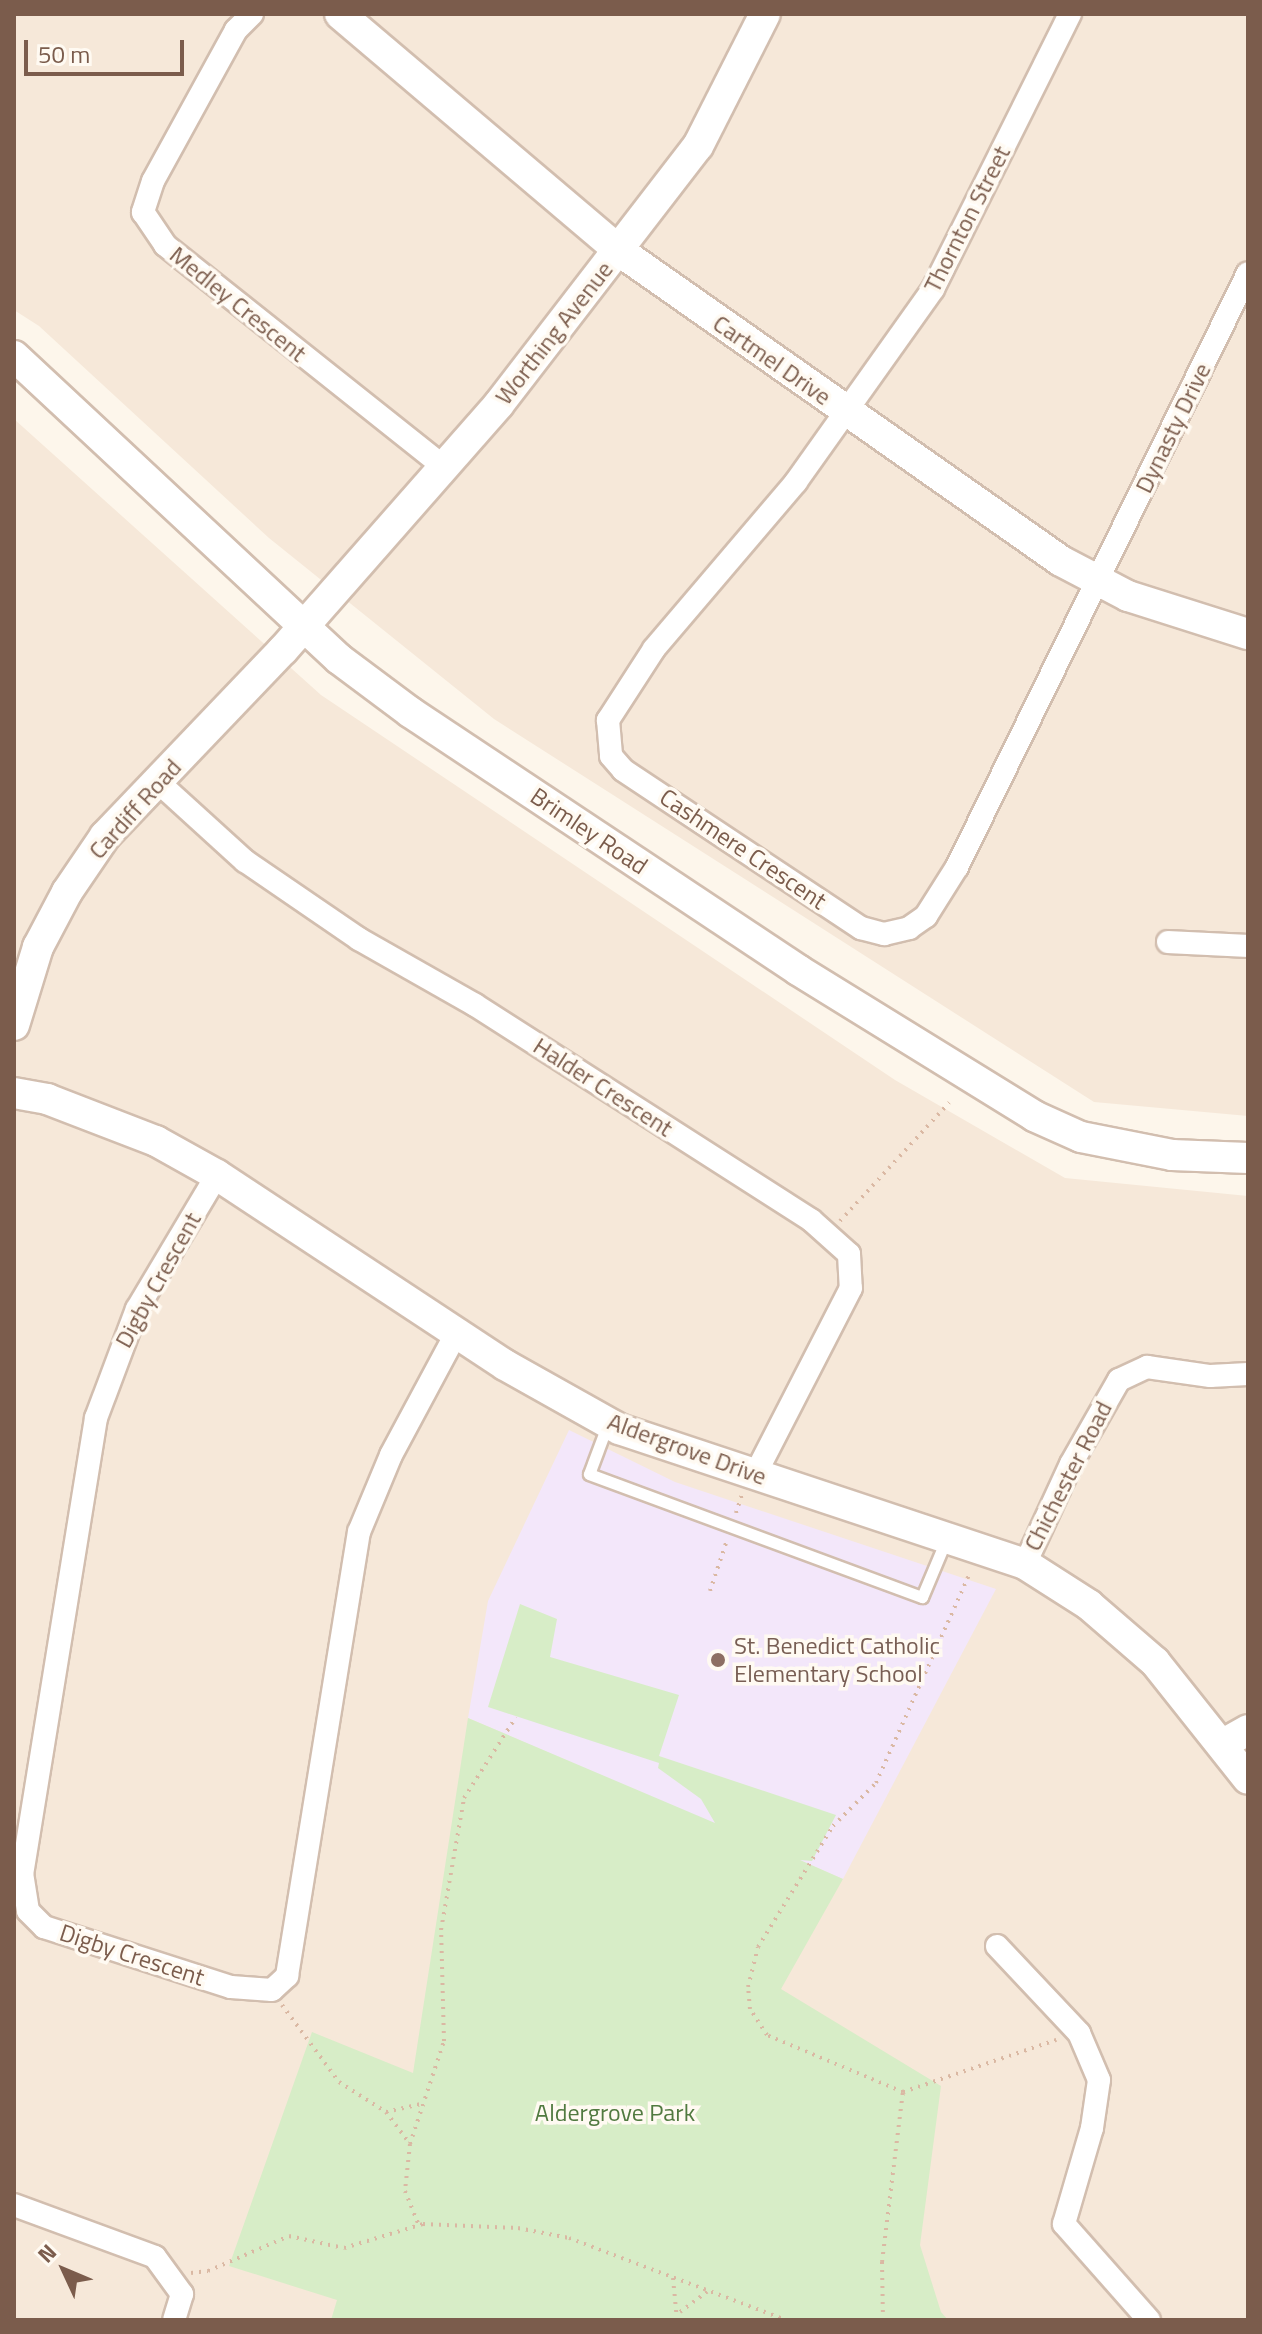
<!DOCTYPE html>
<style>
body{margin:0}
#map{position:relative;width:1262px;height:2334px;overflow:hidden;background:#fdf6eb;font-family:"Titillium Web",sans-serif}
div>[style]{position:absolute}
.residential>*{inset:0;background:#f6e8d9}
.education>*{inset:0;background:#f3e7fa}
.green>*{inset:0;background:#d7edc7}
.path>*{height:4px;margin-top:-2px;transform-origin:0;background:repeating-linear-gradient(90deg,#dab8a3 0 2px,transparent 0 8px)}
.roads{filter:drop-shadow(2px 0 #d2beaf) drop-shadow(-2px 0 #d2beaf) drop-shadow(0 2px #d2beaf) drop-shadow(0 -2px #d2beaf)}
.lane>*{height:11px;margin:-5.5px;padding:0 5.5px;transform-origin:5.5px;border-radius:5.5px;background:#fff}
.street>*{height:22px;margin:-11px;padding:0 11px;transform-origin:11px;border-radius:11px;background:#fff}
.secondary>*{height:30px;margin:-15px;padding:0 15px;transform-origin:15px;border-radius:15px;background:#fff}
.dots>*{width:22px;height:22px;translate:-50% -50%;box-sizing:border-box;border:4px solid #fffaf2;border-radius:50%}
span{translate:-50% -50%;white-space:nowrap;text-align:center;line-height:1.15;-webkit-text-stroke:7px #fffaf2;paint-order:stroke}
.street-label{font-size:24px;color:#7b5c4c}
.education-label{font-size:24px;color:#785e54}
.left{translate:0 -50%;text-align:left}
.park-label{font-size:24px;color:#517a40}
.frame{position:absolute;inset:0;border:16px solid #7b5c4c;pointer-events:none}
.north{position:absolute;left:24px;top:2230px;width:80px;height:80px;-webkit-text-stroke:6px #fffaf2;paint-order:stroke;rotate:314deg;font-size:22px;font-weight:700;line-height:32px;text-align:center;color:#7b5c4c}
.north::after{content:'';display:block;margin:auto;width:28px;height:36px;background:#7b5c4c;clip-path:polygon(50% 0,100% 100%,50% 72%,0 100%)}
.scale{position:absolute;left:24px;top:40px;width:160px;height:36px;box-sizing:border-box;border:4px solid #7b5c4c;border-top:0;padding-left:10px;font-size:24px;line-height:28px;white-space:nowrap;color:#7b5c4c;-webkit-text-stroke:6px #fffaf2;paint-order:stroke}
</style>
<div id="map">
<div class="residential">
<div style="clip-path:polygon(14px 14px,1248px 14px,1248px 1116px,1094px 1102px,494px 719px,269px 538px,39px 326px,14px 310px)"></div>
<div style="clip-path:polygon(14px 419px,321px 695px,895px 1080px,1065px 1178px,1248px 1196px,1248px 2320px,14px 2320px)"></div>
</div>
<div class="education">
<div style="clip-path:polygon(569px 1430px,675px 1482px,996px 1589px,843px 1879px,468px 1718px,488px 1601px)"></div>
</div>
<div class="green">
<div style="clip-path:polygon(520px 1604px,557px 1619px,550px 1657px,679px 1695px,659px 1756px,836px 1815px,812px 1861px,800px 1860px,843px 1879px,781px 1989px,941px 2086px,920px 2245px,941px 2312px,948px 2320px,331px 2320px,337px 2300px,229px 2266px,312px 2032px,413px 2073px,468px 1718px,715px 1823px,701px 1799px,658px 1768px,659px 1763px,488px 1707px)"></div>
</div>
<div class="path">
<div style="left:840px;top:1221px;width:161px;rotate:-47.3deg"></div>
<div style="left:736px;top:1513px;width:19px;rotate:-72deg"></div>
<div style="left:710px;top:1591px;width:54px;rotate:-71.6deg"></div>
<div style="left:282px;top:2005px;width:96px;rotate:53.5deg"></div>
<div style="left:339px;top:2082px;width:56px;rotate:32.6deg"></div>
<div style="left:386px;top:2112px;width:40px;rotate:53deg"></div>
<div style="left:410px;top:2144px;width:47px;rotate:96.1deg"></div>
<div style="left:405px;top:2191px;width:35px;rotate:68deg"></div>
<div style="left:903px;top:2092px;width:162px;rotate:-18.8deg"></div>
<div style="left:386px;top:2112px;width:37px;rotate:-13deg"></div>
<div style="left:410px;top:2144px;width:108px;rotate:-71.7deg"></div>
<div style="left:444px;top:2041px;width:111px;rotate:-91.5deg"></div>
<div style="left:441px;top:1930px;width:134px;rotate:-80.1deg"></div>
<div style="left:464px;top:1798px;width:96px;rotate:-57.3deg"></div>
<div style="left:191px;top:2273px;width:17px;rotate:-7deg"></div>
<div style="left:208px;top:2271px;width:88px;rotate:-23.4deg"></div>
<div style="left:289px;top:2236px;width:56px;rotate:12.3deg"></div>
<div style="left:344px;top:2248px;width:83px;rotate:-16.9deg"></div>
<div style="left:423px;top:2224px;width:95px;rotate:2.4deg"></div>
<div style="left:518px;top:2228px;width:52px;rotate:11.1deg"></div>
<div style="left:569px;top:2238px;width:232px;rotate:20.7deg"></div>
<div style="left:673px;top:2278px;width:42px;rotate:84.6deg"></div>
<div style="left:680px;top:2312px;width:34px;rotate:-37deg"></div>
<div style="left:883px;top:2320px;width:58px;rotate:-91deg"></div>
<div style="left:882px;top:2262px;width:171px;rotate:-83deg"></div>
<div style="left:903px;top:2092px;width:147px;rotate:-157.3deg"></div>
<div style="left:767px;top:2035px;width:31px;rotate:-123deg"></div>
<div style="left:750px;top:2009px;width:22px;rotate:-95deg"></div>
<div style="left:748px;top:1987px;width:41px;rotate:-76deg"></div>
<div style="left:758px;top:1947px;width:142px;rotate:-58.2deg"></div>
<div style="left:833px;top:1826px;width:61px;rotate:-45deg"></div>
<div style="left:876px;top:1783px;width:230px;rotate:-65.9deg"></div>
</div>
<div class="roads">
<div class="lane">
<div style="left:608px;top:1423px;width:54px;rotate:110.4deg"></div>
<div style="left:589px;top:1474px;width:355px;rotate:20.3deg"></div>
<div style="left:922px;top:1597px;width:62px;rotate:-67.2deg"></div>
</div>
<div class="street">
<div style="left:252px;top:14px;width:23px;rotate:135deg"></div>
<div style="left:236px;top:30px;width:172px;rotate:118.8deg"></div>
<div style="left:153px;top:181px;width:33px;rotate:108deg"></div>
<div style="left:143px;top:212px;width:40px;rotate:56deg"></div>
<div style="left:165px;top:245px;width:358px;rotate:38.5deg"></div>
<div style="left:1070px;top:14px;width:307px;rotate:116.5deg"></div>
<div style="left:933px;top:289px;width:237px;rotate:125.4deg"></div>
<div style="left:796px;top:482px;width:219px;rotate:130.4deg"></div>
<div style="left:654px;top:649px;width:85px;rotate:122.9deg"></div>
<div style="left:608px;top:720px;width:36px;rotate:85deg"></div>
<div style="left:611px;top:756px;width:18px;rotate:49deg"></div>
<div style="left:623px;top:770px;width:286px;rotate:33.6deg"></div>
<div style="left:861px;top:928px;width:24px;rotate:15deg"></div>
<div style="left:884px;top:934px;width:26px;rotate:-13deg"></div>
<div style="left:909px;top:928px;width:21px;rotate:-35deg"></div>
<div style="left:926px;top:916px;width:58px;rotate:-57.7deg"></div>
<div style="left:957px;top:867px;width:661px;rotate:-63.9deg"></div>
<div style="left:157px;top:781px;width:119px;rotate:42.3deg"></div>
<div style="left:245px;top:861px;width:138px;rotate:34.4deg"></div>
<div style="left:359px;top:939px;width:133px;rotate:29.6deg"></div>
<div style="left:475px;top:1005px;width:399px;rotate:32.6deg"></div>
<div style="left:811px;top:1220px;width:51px;rotate:41.8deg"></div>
<div style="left:849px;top:1254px;width:34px;rotate:87deg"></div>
<div style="left:851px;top:1288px;width:210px;rotate:117.2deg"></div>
<div style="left:1168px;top:942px;width:80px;rotate:2.9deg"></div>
<div style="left:217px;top:1175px;width:156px;rotate:120.8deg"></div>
<div style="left:137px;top:1309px;width:116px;rotate:110.6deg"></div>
<div style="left:96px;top:1418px;width:461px;rotate:99.2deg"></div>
<div style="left:22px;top:1873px;width:38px;rotate:81deg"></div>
<div style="left:28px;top:1911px;width:23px;rotate:45deg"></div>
<div style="left:44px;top:1927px;width:196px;rotate:17.8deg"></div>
<div style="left:231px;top:1987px;width:41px;rotate:4.2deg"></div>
<div style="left:272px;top:1990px;width:21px;rotate:-43deg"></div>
<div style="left:287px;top:1976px;width:450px;rotate:-80.8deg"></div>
<div style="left:359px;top:1532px;width:83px;rotate:-67.4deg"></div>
<div style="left:391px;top:1455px;width:142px;rotate:-61.8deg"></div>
<div style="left:1025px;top:1564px;width:110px;rotate:-65.3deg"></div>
<div style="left:1071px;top:1464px;width:97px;rotate:-60.3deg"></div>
<div style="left:1119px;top:1380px;width:31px;rotate:-25deg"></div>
<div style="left:1147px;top:1367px;width:64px;rotate:8.1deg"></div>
<div style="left:1210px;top:1376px;width:38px;rotate:-3deg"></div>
<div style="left:997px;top:1946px;width:120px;rotate:46.7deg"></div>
<div style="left:1079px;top:2033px;width:51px;rotate:66.9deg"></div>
<div style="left:1099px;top:2080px;width:49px;rotate:98.3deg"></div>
<div style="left:1092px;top:2128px;width:100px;rotate:106.3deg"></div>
<div style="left:1064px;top:2224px;width:128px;rotate:48.5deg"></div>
<div style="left:14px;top:2205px;width:150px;rotate:20.2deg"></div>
<div style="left:155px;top:2257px;width:46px;rotate:53.9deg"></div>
<div style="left:182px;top:2294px;width:27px;rotate:107deg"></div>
</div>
<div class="secondary">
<div style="left:340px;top:14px;width:365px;rotate:40.3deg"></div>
<div style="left:618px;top:250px;width:541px;rotate:35.07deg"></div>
<div style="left:1061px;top:561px;width:76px;rotate:27.6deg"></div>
<div style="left:1128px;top:596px;width:126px;rotate:17.6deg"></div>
<div style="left:14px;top:356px;width:444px;rotate:43deg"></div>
<div style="left:339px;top:659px;width:89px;rotate:36.7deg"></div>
<div style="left:410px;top:712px;width:466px;rotate:33.6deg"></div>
<div style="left:798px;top:970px;width:278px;rotate:31.7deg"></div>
<div style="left:1034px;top:1116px;width:51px;rotate:24.1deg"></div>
<div style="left:1081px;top:1137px;width:93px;rotate:11.2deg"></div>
<div style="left:1172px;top:1155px;width:76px;rotate:2.3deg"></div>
<div style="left:14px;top:1025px;width:82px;rotate:-72.9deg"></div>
<div style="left:38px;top:947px;width:62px;rotate:-62.2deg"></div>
<div style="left:67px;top:892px;width:68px;rotate:-55.8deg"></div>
<div style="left:105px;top:836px;width:257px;rotate:-46.3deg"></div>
<div style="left:283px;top:650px;width:327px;rotate:-48.7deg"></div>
<div style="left:499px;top:404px;width:326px;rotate:-52.4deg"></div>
<div style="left:698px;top:146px;width:148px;rotate:-63.1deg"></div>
<div style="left:14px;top:1093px;width:34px;rotate:10deg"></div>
<div style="left:47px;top:1099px;width:117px;rotate:21.1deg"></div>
<div style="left:156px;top:1141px;width:70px;rotate:29.1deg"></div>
<div style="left:217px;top:1175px;width:345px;rotate:33.4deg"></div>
<div style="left:505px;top:1365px;width:131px;rotate:29.3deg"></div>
<div style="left:619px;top:1429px;width:428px;rotate:18.4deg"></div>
<div style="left:1025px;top:1564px;width:76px;rotate:32.6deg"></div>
<div style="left:1089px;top:1605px;width:87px;rotate:40.8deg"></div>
<div style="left:1155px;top:1662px;width:149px;rotate:51.5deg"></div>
<div style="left:1223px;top:1744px;width:29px;rotate:-29deg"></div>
</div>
</div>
<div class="dots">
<div style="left:718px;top:1660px;background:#8d6e63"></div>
</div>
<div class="street-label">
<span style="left:967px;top:219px;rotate:-63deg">Thornton Street</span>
<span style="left:238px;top:304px;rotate:39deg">Medley Crescent</span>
<span style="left:554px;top:333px;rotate:-52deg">Worthing Avenue</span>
<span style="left:772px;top:360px;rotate:35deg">Cartmel Drive</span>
<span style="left:1173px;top:428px;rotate:-64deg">Dynasty Drive</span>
<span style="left:135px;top:809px;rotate:-48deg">Cardiff Road</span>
<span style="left:589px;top:831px;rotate:34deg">Brimley Road</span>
<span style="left:743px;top:849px;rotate:34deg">Cashmere Crescent</span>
<span style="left:603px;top:1087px;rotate:33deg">Halder Crescent</span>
<span style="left:158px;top:1280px;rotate:-61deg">Digby Crescent</span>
<span style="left:687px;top:1449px;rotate:20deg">Aldergrove Drive</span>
<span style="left:1068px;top:1476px;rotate:-63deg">Chichester Road</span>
<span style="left:132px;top:1955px;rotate:18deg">Digby Crescent</span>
</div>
<div class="education-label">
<span class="left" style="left:734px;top:1660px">St. Benedict Catholic<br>Elementary School</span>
</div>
<div class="park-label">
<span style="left:615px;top:2113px">Aldergrove Park</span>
</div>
<div class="frame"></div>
<div class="north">N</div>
<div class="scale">50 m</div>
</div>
